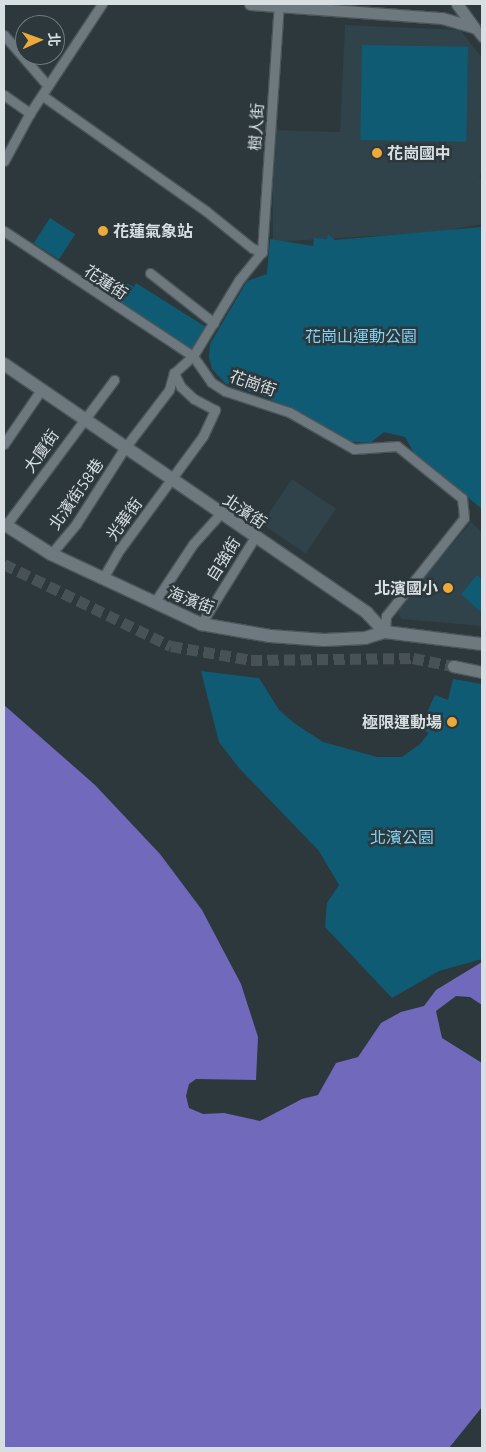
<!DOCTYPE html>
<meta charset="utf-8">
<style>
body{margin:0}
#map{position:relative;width:486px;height:1452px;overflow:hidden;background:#2d383d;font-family:Ubuntu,"Noto Sans TC",sans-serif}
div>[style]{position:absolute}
.built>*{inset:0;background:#30424a;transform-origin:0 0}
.green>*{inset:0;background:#105b74;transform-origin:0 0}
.water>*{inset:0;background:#7169bb}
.tertiary-tunnel>*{height:11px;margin-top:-5.5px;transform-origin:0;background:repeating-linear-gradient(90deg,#475156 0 11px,transparent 0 16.5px)}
.roads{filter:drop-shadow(1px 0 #4c5559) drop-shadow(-1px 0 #4c5559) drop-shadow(0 1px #4c5559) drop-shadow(0 -1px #4c5559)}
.minor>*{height:9px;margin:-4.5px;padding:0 4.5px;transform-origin:4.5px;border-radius:4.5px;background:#6d797e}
.tertiary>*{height:11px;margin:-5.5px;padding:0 5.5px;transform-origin:5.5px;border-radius:5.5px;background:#6d797e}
.secondary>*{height:12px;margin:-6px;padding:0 6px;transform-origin:6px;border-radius:6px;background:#6d797e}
.dots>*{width:14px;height:14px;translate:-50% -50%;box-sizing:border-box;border:2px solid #2d383d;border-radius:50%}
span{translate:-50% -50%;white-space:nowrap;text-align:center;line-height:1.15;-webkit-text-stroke:5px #2d383d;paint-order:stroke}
.street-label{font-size:16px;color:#d8dfe2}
.poi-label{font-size:16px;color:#d8dfe2;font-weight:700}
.left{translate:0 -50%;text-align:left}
.right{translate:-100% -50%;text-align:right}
.park-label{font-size:16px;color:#82d4f5}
.frame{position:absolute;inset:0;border:5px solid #d8dfe2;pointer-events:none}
.north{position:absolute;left:15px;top:15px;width:50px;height:50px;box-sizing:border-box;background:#2d383d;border:1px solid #717b7f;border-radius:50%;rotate:88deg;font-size:14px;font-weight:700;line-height:20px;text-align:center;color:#d8dfe2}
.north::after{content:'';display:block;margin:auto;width:18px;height:22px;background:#ebaa39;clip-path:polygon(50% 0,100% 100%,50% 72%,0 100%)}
</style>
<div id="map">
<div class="built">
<div style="clip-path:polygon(345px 25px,460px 30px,482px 58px,482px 173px,479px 176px,482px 180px,482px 224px,438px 232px,273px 242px,272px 130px,340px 132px)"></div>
<div style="left:292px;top:479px;width:53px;height:54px;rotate:34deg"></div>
<div style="clip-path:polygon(471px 522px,482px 533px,482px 626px,402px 619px,398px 614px,400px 606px)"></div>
</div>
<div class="green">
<div style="left:362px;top:45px;width:106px;height:95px;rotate:1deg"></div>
<div style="left:50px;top:218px;width:30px;height:30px;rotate:33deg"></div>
<div style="clip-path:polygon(482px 227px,482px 509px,414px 453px,405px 437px,384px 432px,370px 443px,345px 441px,266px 397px,226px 384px,212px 369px,209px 357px,210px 344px,247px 281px,267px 274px,270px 239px,313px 246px,314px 238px,327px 239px,328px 234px,335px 240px)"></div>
<div style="clip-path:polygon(124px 282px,134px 287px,136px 283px,206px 327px,191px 351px,112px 299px)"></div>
<div style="clip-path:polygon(477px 575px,482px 580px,482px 613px,461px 594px)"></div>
<div style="clip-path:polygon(201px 671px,259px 678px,279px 710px,294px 723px,323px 742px,377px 757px,402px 757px,420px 744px,429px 733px,420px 728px,435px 695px,448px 700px,453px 679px,482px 684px,482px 959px,439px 971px,392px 998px,325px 927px,327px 903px,339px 885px,319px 851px,239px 768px,219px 742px)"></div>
</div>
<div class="water">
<div style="clip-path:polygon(4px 705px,95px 785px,160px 854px,202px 910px,241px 984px,258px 1037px,256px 1080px,196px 1079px,189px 1084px,186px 1096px,189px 1108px,203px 1114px,224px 1113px,260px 1121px,302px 1099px,318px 1095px,336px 1063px,358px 1057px,381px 1023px,401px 1012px,424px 1006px,436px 990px,482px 962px,482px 1005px,470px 997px,456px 996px,436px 1011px,442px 1038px,482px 1063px,482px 1407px,449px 1448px,4px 1448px)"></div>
</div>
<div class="tertiary-tunnel">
<div style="left:4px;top:564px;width:186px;rotate:26.2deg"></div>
<div style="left:171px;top:646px;width:81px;rotate:9.9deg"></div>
<div style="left:251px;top:660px;width:162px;rotate:-0.7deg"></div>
<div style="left:413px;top:658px;width:41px;rotate:11.3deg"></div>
</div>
<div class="roads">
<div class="minor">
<div style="left:474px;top:27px;width:13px;rotate:51deg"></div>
<div style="left:4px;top:35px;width:67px;rotate:49.2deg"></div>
<div style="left:4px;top:95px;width:32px;rotate:35deg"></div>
<div style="left:43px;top:96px;width:199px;rotate:35.2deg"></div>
<div style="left:206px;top:211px;width:59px;rotate:38.8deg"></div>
<div style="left:252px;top:248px;width:11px;rotate:22deg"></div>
<div style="left:4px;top:161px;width:55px;rotate:-61.6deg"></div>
<div style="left:30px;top:113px;width:131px;rotate:-56.6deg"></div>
<div style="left:4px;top:231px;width:227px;rotate:33.5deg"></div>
<div style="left:193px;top:356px;width:32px;rotate:55deg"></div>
<div style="left:211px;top:382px;width:17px;rotate:33deg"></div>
<div style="left:225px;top:391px;width:67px;rotate:18.2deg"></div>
<div style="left:289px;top:412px;width:75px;rotate:29.6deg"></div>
<div style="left:354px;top:449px;width:43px;rotate:-4deg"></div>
<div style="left:397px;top:446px;width:83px;rotate:38.7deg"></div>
<div style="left:462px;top:498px;width:20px;rotate:84deg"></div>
<div style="left:464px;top:518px;width:125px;rotate:128.5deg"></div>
<div style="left:386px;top:616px;width:16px;rotate:94deg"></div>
<div style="left:262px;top:252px;width:248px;rotate:-86.1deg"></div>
<div style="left:150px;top:273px;width:81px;rotate:38deg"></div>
<div style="left:4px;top:444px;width:65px;rotate:-55.6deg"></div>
<div style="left:6px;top:525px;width:181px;rotate:-53.3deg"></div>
<div style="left:51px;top:554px;width:39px;rotate:-50deg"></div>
<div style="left:76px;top:524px;width:89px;rotate:-57.4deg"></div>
<div style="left:124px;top:449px;width:74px;rotate:-52.7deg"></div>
<div style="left:169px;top:390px;width:18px;rotate:-74deg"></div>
<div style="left:174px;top:373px;width:25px;rotate:-42deg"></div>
<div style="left:193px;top:356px;width:89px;rotate:-58.8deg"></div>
<div style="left:239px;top:280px;width:36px;rotate:-51deg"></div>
<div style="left:103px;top:578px;width:34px;rotate:-60deg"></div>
<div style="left:120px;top:549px;width:140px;rotate:-53.7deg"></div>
<div style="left:203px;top:436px;width:29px;rotate:-65deg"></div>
<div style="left:215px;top:410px;width:24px;rotate:-152deg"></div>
<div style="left:194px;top:399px;width:18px;rotate:-137deg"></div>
<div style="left:181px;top:387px;width:16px;rotate:-117deg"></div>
<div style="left:154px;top:603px;width:71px;rotate:-56.5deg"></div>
<div style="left:193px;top:544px;width:42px;rotate:-47.9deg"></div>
<div style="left:201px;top:624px;width:102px;rotate:-58.2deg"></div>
</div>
<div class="tertiary">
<div style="left:250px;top:4px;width:193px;rotate:4.2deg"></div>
<div style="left:442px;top:18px;width:33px;rotate:16deg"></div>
<div style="left:457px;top:4px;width:29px;rotate:54deg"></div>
<div style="left:453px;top:666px;width:30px;rotate:12deg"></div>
</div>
<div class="secondary">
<div style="left:4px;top:364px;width:440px;rotate:34.4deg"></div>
<div style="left:367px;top:613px;width:26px;rotate:47deg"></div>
<div style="left:385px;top:632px;width:98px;rotate:7.1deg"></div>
<div style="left:4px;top:524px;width:56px;rotate:32.6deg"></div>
<div style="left:51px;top:554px;width:166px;rotate:25deg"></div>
<div style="left:201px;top:624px;width:70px;rotate:9.9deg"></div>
<div style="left:270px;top:636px;width:54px;rotate:4.2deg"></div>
<div style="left:324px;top:640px;width:41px;rotate:-2.8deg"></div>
<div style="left:365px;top:638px;width:21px;rotate:-17deg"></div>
</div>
</div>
<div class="dots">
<div style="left:377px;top:153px;background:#ebaa39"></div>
<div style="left:103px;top:231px;background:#ebaa39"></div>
<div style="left:448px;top:588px;background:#ebaa39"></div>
<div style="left:452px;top:722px;background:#ebaa39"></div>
</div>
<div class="street-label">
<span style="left:256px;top:127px;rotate:-86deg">樹人街</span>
<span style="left:106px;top:282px;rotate:33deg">花蓮街</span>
<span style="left:253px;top:383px;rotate:19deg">花崗街</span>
<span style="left:41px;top:451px;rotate:-55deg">大廈街</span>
<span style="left:76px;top:494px;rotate:-55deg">北濱街58巷</span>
<span style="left:245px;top:511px;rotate:34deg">北濱街</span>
<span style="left:124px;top:519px;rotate:-54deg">光華街</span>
<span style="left:223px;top:559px;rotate:-58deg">自強街</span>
<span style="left:191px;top:600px;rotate:21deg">海濱街</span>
</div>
<div class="poi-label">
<span class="left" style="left:387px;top:153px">花崗國中</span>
<span class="left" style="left:113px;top:231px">花蓮氣象站</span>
<span class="right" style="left:438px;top:588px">北濱國小</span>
<span class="right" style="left:442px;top:722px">極限運動場</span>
</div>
<div class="park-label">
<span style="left:361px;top:336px">花崗山運動公園</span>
<span style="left:402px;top:837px">北濱公園</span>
</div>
<div class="frame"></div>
<div class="north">北</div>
</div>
